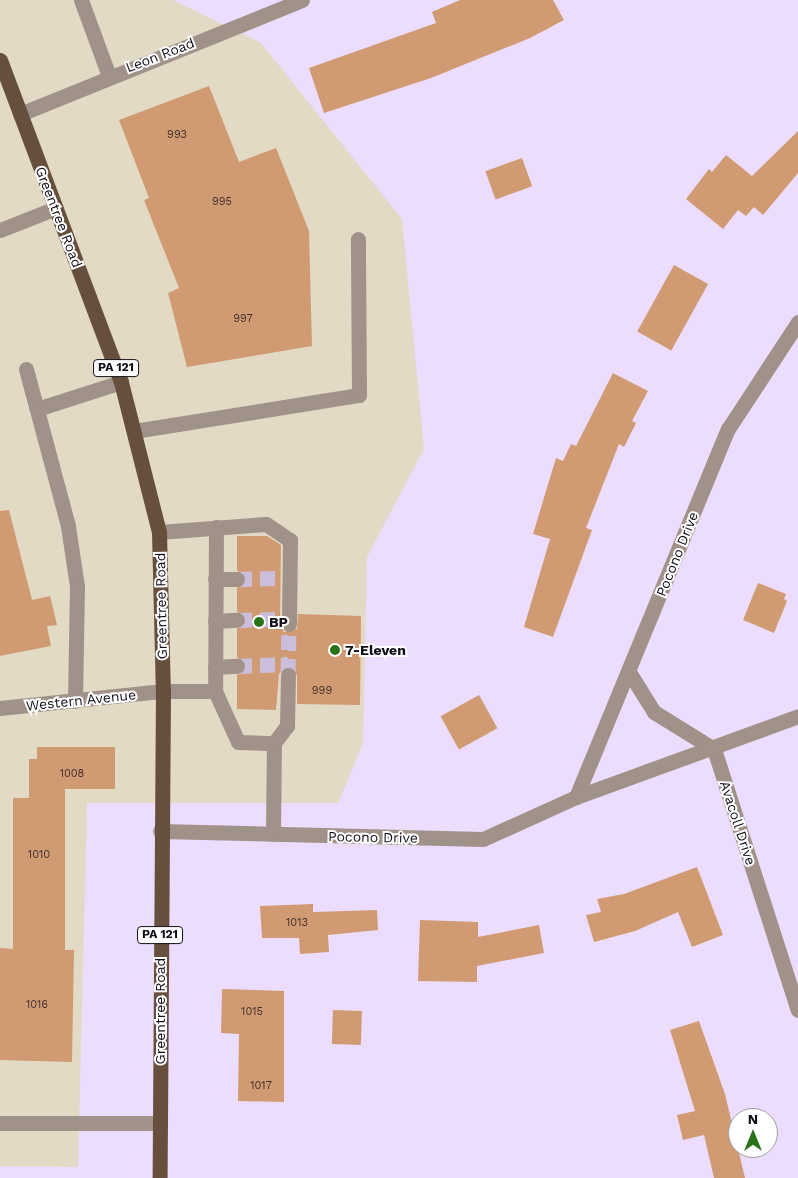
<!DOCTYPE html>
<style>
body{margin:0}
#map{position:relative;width:798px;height:1178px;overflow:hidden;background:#ecddff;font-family:"Work Sans",sans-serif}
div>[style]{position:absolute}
.commercial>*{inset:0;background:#e2dac5}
.building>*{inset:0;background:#d09b72;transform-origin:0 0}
.minor-tunnel>*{height:15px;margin-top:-7.5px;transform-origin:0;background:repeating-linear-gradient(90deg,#cbbedc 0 15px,transparent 0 23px)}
.minor>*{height:15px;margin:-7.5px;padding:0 7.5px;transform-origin:7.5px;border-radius:7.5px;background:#a09289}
.major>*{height:15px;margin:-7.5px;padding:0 7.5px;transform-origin:7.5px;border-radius:7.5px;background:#674f3e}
.dots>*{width:14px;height:14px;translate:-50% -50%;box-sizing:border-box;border:2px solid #fff;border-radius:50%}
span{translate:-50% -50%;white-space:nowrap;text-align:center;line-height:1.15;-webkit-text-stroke:4px #fff;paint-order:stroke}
.number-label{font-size:11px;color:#42302e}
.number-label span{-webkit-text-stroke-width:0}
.shield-label span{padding:1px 4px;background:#fff;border:1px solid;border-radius:4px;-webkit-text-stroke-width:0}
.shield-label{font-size:12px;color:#120d18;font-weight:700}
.street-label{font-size:14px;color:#120d18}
.poi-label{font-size:14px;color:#120d18;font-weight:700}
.left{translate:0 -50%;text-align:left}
.north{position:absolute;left:728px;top:1108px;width:50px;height:50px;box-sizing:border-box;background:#fff;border:1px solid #a09ea3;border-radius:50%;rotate:0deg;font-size:14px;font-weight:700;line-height:20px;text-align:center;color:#120d18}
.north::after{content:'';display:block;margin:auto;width:18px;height:22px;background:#287318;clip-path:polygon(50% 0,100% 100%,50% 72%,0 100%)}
</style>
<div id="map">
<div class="commercial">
<div style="clip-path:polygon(0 0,173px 0,261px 43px,402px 219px,424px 449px,367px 557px,363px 743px,338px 803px,87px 803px,78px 1167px,0 1166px)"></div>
</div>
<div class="building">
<div style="clip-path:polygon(460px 0,553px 0,564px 20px,530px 38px,431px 78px,324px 113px,309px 68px,436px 23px,432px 12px)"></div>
<div style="clip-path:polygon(209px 86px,239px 162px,276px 148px,309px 231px,312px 346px,187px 367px,168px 293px,179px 288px,144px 200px,149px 198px,119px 120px)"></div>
<div style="clip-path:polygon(798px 131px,798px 173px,763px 215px,754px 207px,746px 216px,738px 210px,723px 229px,686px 199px,709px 169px,712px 172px,726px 155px,752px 176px)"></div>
<div style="left:522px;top:158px;width:30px;height:39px;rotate:70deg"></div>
<div style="left:674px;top:265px;width:39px;height:76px;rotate:29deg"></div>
<div style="clip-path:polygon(613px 373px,648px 391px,632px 421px,636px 423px,624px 447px,619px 444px,586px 528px,592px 530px,553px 637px,524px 627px,550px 539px,533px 534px,556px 458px,563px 461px,571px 444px,576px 446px)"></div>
<div style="clip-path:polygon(9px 510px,32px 600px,50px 596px,57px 625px,47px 626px,51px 646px,0 656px,0 511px)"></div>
<div style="clip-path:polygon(237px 536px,267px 536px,281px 545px,280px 624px,284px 632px,297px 629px,298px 614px,361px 616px,360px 705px,297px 704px,297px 675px,288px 666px,279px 674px,276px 710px,237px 709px,237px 675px,246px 666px,237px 657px,237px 629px,246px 620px,237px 611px,237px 588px,246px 579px,237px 570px)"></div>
<div style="clip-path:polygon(758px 583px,786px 594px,784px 599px,787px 601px,774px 633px,743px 620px)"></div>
<div style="left:479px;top:695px;width:38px;height:44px;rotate:61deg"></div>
<div style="clip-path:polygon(37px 747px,115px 747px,115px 789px,65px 789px,65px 950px,74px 950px,72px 1062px,0 1060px,0 948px,13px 949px,13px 798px,29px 798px,29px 759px,37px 759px)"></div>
<div style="clip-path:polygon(697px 867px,723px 935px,692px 947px,678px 912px,635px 931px,594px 942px,586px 915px,601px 912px,597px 899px,624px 894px)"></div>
<div style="clip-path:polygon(313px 904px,313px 912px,377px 910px,378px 930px,328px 935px,329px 952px,300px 954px,299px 938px,262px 938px,260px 906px)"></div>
<div style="clip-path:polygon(420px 920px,478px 922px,478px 937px,539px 925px,544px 953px,477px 966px,477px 982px,418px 981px)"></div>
<div style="clip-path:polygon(222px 989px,284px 991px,284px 1102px,238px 1101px,239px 1034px,221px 1033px)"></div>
<div style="left:333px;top:1010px;width:29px;height:34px;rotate:2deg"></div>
<div style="clip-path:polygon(699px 1021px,725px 1094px,745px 1178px,714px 1178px,704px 1135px,683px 1140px,677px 1115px,695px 1111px,670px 1030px)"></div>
</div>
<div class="minor-tunnel">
<div style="left:237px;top:579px;width:44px;rotate:-1.3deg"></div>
<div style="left:237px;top:620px;width:44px;rotate:-1.3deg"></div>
<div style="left:237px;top:666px;width:51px;rotate:-2.2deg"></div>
<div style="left:288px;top:673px;width:49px;rotate:-88.8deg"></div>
</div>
<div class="minor">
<div style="left:81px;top:0;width:81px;rotate:69.8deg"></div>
<div style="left:20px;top:114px;width:304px;rotate:-22deg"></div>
<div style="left:0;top:230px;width:60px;rotate:-21.4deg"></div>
<div style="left:26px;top:369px;width:163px;rotate:75deg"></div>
<div style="left:68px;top:526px;width:61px;rotate:81.5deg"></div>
<div style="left:77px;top:586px;width:115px;rotate:91deg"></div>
<div style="left:37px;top:409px;width:88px;rotate:-17.8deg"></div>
<div style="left:134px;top:431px;width:228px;rotate:-9.1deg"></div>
<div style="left:359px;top:395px;width:156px;rotate:-90.4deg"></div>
<div style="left:216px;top:527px;width:164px;rotate:90.3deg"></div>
<div style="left:215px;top:691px;width:56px;rotate:65.7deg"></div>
<div style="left:238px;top:742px;width:36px;rotate:2deg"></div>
<div style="left:159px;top:532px;width:107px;rotate:-4.3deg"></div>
<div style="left:266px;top:524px;width:29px;rotate:34deg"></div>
<div style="left:290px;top:540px;width:84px;rotate:90.7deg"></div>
<div style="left:215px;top:579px;width:22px"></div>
<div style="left:215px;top:621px;width:22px;rotate:-3deg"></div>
<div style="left:215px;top:667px;width:22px;rotate:-3deg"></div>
<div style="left:629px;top:672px;width:47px;rotate:58deg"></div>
<div style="left:654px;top:712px;width:70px;rotate:31.7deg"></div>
<div style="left:714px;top:749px;width:274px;rotate:72.2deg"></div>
<div style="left:0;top:708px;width:164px;rotate:-6deg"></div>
<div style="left:163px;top:691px;width:52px"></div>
<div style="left:576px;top:797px;width:398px;rotate:-67.6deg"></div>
<div style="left:728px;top:429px;width:128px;rotate:-56.8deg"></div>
<div style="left:160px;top:831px;width:323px;rotate:1.4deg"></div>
<div style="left:483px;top:839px;width:102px;rotate:-24.3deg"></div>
<div style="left:576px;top:797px;width:236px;rotate:-20deg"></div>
<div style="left:273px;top:834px;width:91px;rotate:-89.4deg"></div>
<div style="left:274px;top:743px;width:21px;rotate:-53deg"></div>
<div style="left:287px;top:726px;width:51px;rotate:-88.9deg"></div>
<div style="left:0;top:1123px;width:160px"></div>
</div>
<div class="major">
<div style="left:0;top:60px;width:344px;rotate:69.4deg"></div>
<div style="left:121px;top:382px;width:155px;rotate:75.8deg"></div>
<div style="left:159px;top:532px;width:159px;rotate:88.6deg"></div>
<div style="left:163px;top:691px;width:487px;rotate:90.4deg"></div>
</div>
<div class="dots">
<div style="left:259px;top:622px;background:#287318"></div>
<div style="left:335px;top:650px;background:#287318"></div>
</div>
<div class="number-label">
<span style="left:177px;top:135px">993</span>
<span style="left:222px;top:202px">995</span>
<span style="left:243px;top:319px">997</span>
<span style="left:322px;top:691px">999</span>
<span style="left:72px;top:774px">1008</span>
<span style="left:39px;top:855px">1010</span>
<span style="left:297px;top:923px">1013</span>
<span style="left:37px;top:1005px">1016</span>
<span style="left:252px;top:1012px">1015</span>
<span style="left:261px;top:1086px">1017</span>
</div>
<div class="shield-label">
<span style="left:116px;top:368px">PA 121</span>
<span style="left:160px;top:935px">PA 121</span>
</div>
<div class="street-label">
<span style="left:160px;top:55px;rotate:-21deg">Leon Road</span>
<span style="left:59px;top:217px;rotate:69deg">Greentree Road</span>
<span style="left:677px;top:554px;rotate:-68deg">Pocono Drive</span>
<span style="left:161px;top:606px;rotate:-91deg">Greentree Road</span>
<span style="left:81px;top:700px;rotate:-6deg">Western Avenue</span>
<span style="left:738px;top:823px;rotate:72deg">Avacoll Drive</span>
<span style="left:373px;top:837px;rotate:1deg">Pocono Drive</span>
<span style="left:160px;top:1011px;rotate:-90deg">Greentree Road</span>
</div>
<div class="poi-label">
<span class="left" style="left:269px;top:622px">BP</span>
<span class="left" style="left:345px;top:650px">7-Eleven</span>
</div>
<div class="north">N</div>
</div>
